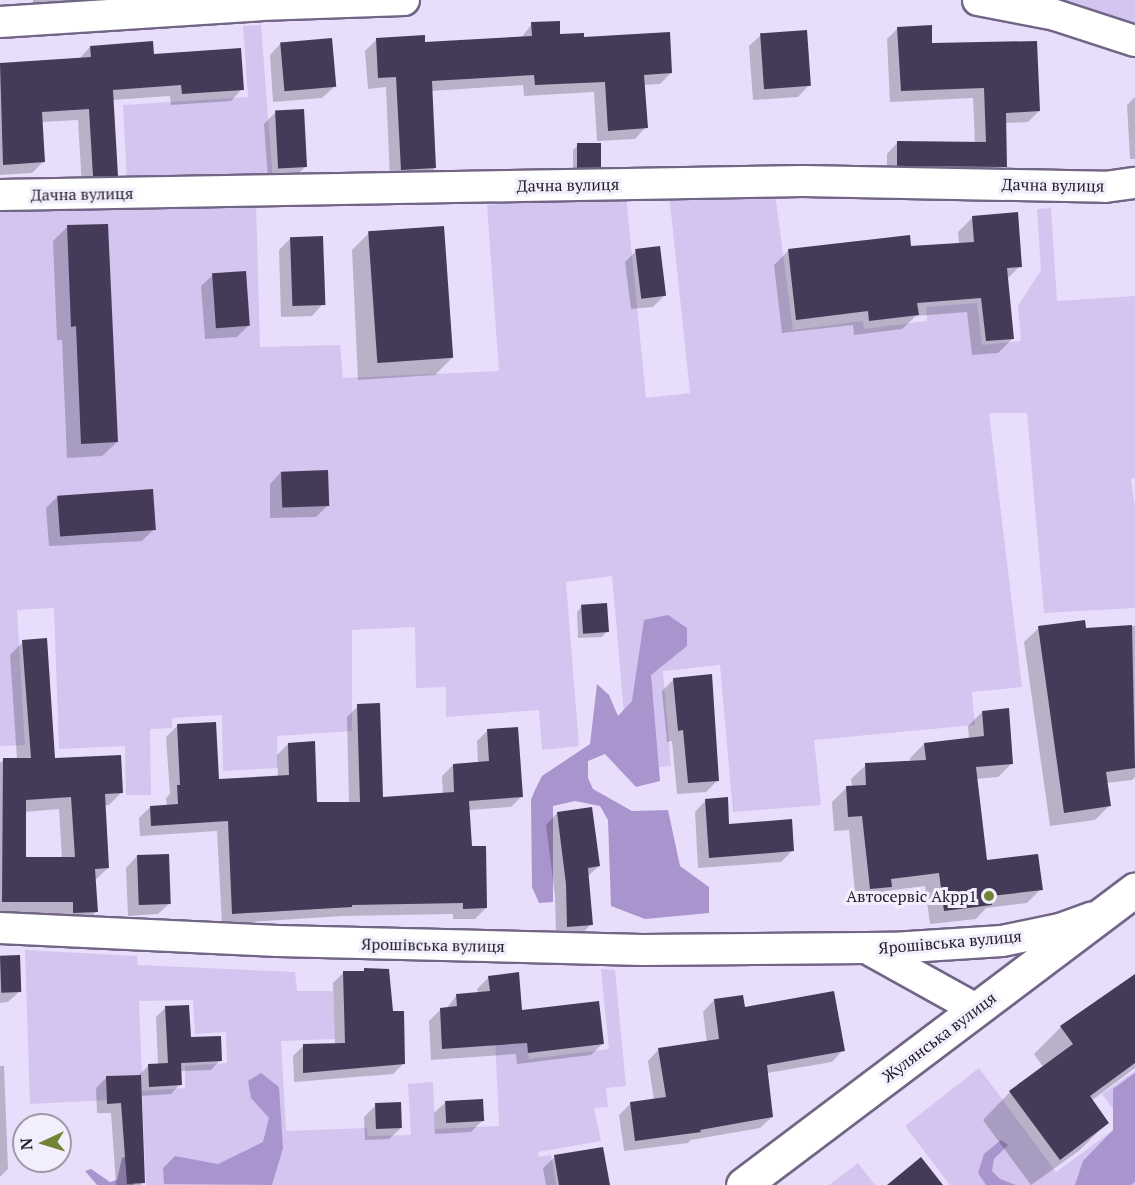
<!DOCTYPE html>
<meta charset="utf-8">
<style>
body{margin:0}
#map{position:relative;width:1135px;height:1185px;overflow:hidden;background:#e8defb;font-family:"PT Serif",serif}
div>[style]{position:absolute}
.green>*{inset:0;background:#d3c4f0}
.forest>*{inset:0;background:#a994cd}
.shadow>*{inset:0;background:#0003}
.building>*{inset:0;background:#453b58;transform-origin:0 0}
.roads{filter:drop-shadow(2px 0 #716685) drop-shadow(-2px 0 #716685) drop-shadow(0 2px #716685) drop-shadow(0 -2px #716685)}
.street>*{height:30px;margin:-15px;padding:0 15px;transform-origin:15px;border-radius:15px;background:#fff}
.secondary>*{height:33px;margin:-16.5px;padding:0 16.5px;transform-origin:16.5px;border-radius:16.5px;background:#fff}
.dots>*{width:16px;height:16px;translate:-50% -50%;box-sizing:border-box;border:3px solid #f3eefc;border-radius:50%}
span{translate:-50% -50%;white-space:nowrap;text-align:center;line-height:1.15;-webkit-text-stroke:6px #f3eefc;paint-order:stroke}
.street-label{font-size:16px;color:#211c29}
.poi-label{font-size:16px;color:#211c29}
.right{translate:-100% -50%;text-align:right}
.north{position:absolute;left:12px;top:1113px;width:60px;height:60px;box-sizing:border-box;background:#f3eefc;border:2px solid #9f9aa8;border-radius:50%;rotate:266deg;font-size:16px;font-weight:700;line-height:24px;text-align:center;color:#211c29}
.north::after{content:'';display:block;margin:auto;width:21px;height:27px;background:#728535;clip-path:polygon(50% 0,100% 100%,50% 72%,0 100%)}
</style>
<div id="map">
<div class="green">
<div style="clip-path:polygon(1051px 0,1135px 0,1135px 25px)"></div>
<div style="clip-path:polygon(261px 25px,273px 181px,127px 182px,123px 105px,248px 97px,243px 26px)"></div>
<div style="clip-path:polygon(771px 193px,776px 201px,793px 330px,863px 321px,864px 329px,927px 321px,926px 307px,977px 303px,982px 345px,1021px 341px,1018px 306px,1041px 270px,1037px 209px,1051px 208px,1057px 301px,1135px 296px,1135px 478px,1131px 479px,1135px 507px,1135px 608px,1044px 613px,1027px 413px,989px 413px,1022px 687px,972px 692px,975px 725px,814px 740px,821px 805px,733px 812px,720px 665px,663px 671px,671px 766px,629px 770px,612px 576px,566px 582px,579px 746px,542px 750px,539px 710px,446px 717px,446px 687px,416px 688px,415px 627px,352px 630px,352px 731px,277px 736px,278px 768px,223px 771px,222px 715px,172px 718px,172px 728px,150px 729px,151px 795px,126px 795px,125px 746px,59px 749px,54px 608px,17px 610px,25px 745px,0 746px,0 204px,256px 203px,260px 347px,340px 345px,343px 378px,499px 371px,487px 205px,626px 195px,646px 398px,690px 393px,669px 194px)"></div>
<div style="clip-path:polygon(25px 950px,137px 956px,138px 965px,295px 972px,297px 991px,333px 991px,335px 1039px,281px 1041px,286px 1131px,367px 1128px,368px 1136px,411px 1135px,408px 1084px,433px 1082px,435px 1129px,499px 1126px,495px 1036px,526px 1032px,529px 1059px,609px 1049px,601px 969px,615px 970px,626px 1086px,606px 1088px,608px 1107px,594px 1108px,601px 1141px,538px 1152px,539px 1157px,551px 1155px,556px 1185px,146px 1185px,142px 1091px,185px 1088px,185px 1066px,227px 1063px,226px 1032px,195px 1034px,193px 1000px,139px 1001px,142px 1075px,106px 1076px,107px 1100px,30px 1104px)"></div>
<div style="clip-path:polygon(979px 1068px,1056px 1172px,1123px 1123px,1102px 1094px,1135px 1071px,1135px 1185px,950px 1185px,905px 1126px)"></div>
<div style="clip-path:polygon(858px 1163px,875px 1185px,829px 1185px)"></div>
</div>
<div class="forest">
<div style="clip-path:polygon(668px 615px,687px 628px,687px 646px,651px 675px,660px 781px,636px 787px,605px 754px,588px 761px,588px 778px,593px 789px,632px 811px,668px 810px,680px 866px,709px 887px,709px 913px,645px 919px,611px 906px,608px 820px,600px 806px,575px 801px,553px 806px,553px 902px,539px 903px,532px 887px,531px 800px,534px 792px,542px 776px,590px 744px,597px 684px,609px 695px,618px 716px,632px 701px,644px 620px)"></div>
<div style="clip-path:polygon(261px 1073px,279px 1087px,283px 1148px,272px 1185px,164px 1184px,163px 1168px,175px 1156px,218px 1164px,263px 1142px,269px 1118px,251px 1098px,248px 1081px)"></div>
<div style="clip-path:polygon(1135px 1073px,1135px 1182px,1131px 1185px,1075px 1185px,1083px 1161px,1113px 1130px,1113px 1089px)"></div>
<div style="clip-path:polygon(1001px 1140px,1008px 1145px,994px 1159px,992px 1171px,1000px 1179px,1016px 1185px,986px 1185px,978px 1173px,984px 1154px)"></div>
<div style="clip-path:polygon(136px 1152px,134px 1185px,97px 1185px,85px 1171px,91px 1169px,110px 1182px,117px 1180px,122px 1158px)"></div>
</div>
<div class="shadow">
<div style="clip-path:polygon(33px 0,69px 0,56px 13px,33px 14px)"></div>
<div style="clip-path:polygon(532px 24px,559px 36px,671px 73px,660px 84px,643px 85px,646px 127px,635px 139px,597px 141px,594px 92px,524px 96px,523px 85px,431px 91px,435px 168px,423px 179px,390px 181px,386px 87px,368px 89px,365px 51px,376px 40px,424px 44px,521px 38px)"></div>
<div style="clip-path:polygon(898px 28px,1039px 111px,1028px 122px,1005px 123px,1005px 166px,994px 177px,887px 176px,887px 154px,898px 142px,975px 144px,973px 98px,890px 102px,887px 39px)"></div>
<div style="clip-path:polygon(761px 35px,809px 85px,798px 97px,753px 100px,749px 46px)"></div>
<div style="clip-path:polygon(281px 43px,334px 87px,322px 98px,273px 102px,270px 55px)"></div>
<div style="clip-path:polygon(90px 47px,242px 89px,231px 101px,171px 105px,170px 96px,112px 100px,116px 175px,105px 187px,82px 187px,78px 120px,41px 122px,44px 161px,32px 173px,0 175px,0 64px,78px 60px)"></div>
<div style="clip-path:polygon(1135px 97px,1135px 159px,1130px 159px,1127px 105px)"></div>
<div style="clip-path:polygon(275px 113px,306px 166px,294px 178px,268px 179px,264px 124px)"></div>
<div style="clip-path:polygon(578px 145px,600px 167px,595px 172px,573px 172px,573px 150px)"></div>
<div style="clip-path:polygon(973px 217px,1020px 266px,1006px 280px,1013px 338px,998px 353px,972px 355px,967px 312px,916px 316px,902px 329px,854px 335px,853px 325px,782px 333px,774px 265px,788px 251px,959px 244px,958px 232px)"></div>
<div style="clip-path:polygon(67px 227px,117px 442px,102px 456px,67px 458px,62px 340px,57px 340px,53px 241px)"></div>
<div style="clip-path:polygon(369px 233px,452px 358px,435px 375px,358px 380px,352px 250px)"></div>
<div style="clip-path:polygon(291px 238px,323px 304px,312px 316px,281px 317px,279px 250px)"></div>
<div style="clip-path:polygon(636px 251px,665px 295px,653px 307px,631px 309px,625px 262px)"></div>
<div style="clip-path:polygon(213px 275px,248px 326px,237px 337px,205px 339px,201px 286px)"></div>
<div style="clip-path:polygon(281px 472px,327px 506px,316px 517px,270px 518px,270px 484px)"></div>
<div style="clip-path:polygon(58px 496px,154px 529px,142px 541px,49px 546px,46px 508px)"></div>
<div style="clip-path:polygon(582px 606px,607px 631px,602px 637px,578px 638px,577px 612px)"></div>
<div style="clip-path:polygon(1135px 626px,1135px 777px,1132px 780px,1106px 783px,1109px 806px,1095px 820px,1050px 826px,1024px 642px,1039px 628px,1085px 630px)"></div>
<div style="clip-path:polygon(evenodd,23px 642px,54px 760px,122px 792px,109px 805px,104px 805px,108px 868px,94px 881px,96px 912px,83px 925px,61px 926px,60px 915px,0 915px,0 763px,4px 759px,17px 759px,10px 655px,23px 642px,59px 809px,62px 859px,24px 858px,24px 812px,59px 809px)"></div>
<div style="clip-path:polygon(673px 680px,718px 780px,706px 792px,677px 794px,672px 741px,667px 742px,662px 691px)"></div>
<div style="clip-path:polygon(358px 706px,382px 798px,443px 794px,442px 776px,453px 765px,478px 763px,477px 741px,488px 730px,522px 796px,511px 807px,468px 810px,471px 847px,486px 908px,475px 919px,453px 919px,453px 914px,342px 916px,222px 924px,217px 831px,140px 836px,139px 818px,150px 807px,167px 806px,166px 798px,170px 794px,166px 737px,177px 726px,218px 780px,278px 777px,277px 755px,288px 744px,316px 804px,349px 804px,347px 717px)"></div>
<div style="clip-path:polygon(982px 712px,1012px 763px,998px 777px,975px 779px,985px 862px,1041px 889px,1027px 903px,986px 908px,976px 919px,930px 924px,925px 886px,886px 891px,877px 901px,856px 903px,849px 830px,834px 831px,832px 802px,846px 788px,852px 787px,851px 779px,866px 765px,911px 762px,910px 758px,924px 744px,969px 739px,968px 726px)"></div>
<div style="clip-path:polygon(706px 800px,728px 825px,793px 850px,781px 862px,698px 868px,695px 812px)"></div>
<div style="clip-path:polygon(557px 813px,599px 866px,587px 877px,591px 924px,580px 936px,556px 937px,555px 896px,546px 825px)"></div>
<div style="clip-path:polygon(137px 856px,170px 903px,158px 914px,128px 916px,126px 868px)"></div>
<div style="clip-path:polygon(0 958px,20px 991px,8px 1002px,0 1003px)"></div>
<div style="clip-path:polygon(344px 972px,392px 1013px,403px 1064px,393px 1074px,294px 1082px,293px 1056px,303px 1046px,335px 1045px,333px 983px)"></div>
<div style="clip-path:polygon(1135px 975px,1135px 1068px,1091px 1101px,1107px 1123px,1080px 1150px,1031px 1185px,983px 1120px,1010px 1092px,1044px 1068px,1034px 1054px,1061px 1027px)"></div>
<div style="clip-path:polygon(489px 977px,521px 1011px,602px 1044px,591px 1055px,517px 1064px,516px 1054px,431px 1060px,429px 1021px,441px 1009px,446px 1009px,457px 995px,478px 993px,477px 989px)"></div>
<div style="clip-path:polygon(714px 1000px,843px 1050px,832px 1062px,767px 1073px,772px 1117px,760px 1128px,691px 1140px,688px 1143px,624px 1151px,619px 1115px,631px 1103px,654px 1100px,648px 1061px,659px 1049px,707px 1042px,703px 1012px)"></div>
<div style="clip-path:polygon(166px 1007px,189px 1039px,220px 1060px,211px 1070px,180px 1071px,180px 1084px,171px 1094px,140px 1096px,143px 1182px,141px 1185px,116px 1185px,111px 1113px,97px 1113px,96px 1088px,106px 1078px,138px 1076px,148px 1066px,158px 1065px,156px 1017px)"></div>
<div style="clip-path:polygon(0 1066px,4px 1066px,8px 1169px,0 1177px)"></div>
<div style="clip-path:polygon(446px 1102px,482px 1121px,471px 1132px,435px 1134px,434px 1113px)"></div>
<div style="clip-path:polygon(376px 1105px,401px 1128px,389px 1139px,365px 1140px,364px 1117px)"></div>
<div style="clip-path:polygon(555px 1157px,608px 1185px,546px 1185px,543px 1168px)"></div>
</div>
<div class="building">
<div style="clip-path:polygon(560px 21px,560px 34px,584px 33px,584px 37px,670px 32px,672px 73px,644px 75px,648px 128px,608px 131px,605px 82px,535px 85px,534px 75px,432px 81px,436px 168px,401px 170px,396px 77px,378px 78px,376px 38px,425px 35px,425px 42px,532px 36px,531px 22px)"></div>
<div style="clip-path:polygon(932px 25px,932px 43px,1037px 41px,1040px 111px,1006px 113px,1007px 167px,897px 166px,897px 141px,986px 142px,984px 88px,901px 91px,897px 27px)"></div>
<div style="left:807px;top:30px;width:56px;height:47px;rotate:86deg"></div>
<div style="left:332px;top:38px;width:49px;height:52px;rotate:85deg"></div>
<div style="clip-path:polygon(153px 41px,154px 54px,241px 48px,244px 90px,182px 94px,181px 85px,113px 90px,118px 176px,93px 176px,89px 109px,42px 112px,45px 162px,3px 165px,0 63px,91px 57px,90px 46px)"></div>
<div style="left:304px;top:109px;width:58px;height:29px;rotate:87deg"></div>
<div style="left:577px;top:143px;width:24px;height:25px"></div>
<div style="clip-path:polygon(1018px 212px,1022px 267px,1007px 268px,1014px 339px,986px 341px,981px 298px,917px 303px,919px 315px,869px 321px,868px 311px,796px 320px,788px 249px,910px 235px,911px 246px,974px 242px,972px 216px)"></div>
<div style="clip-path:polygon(108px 224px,118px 442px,81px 444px,76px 326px,71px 327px,67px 225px)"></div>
<div style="left:444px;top:226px;width:132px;height:76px;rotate:86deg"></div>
<div style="left:323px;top:236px;width:69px;height:33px;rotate:88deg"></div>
<div style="left:660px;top:246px;width:50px;height:25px;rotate:83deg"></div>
<div style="left:246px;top:271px;width:55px;height:34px;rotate:86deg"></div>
<div style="left:328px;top:470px;width:36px;height:47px;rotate:88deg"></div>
<div style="left:153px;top:489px;width:41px;height:96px;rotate:86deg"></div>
<div style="left:607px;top:603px;width:29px;height:26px;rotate:86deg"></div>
<div style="clip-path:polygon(1085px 620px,1086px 628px,1132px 625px,1135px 768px,1106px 772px,1111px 806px,1064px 813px,1038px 626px)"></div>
<div style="clip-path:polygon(evenodd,47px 638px,55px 758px,121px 755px,123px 793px,105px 794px,109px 868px,95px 869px,98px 912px,73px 913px,73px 902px,2px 902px,3px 758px,31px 758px,22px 640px,47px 638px,71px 797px,75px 857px,26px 857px,26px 800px,71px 797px)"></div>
<div style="clip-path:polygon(712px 674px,719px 781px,688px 783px,683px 730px,678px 731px,673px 678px)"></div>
<div style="clip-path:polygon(380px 703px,383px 797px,454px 792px,453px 764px,489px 761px,487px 729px,518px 727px,523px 797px,469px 801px,472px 846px,486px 846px,487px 908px,463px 909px,463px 903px,352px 905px,352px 907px,232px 914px,228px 821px,151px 826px,150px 806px,178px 804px,177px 785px,180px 785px,177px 724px,216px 722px,219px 779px,289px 775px,288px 743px,315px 741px,317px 802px,360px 802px,357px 704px)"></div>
<div style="clip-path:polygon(1009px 708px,1013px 764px,976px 767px,987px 860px,1038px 854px,1043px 890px,991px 896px,992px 905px,944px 911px,939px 873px,891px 879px,892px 887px,870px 889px,862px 816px,848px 817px,846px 786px,866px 785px,865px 763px,926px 760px,924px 743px,984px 736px,982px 711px)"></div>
<div style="clip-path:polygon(728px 797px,729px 824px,792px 819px,794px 851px,709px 858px,705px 799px)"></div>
<div style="clip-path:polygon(592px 807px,600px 866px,588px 868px,593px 925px,567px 927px,566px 884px,557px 812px)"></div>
<div style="left:169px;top:854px;width:50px;height:32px;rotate:88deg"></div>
<div style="left:20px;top:955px;width:37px;height:20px;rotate:88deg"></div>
<div style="clip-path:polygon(364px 968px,389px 969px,393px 1011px,404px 1011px,405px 1064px,303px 1073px,303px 1044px,345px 1043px,343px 971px,364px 971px)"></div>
<div style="clip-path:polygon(519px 972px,522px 1010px,599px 1001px,604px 1044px,528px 1053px,527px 1043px,442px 1049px,440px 1008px,457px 1006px,456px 994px,490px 991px,488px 976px)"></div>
<div style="clip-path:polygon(1135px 974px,1135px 1063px,1090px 1096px,1109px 1123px,1060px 1160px,1009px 1091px,1073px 1044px,1060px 1026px)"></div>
<div style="clip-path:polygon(834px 991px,845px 1051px,767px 1065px,773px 1117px,700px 1130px,701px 1132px,635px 1141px,630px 1102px,666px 1097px,658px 1048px,719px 1039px,714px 999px,743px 995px,745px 1007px)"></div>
<div style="clip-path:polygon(189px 1005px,191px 1037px,221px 1036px,222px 1061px,181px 1063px,182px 1085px,149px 1087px,148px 1064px,168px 1063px,165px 1006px)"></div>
<div style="clip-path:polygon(141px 1075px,145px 1183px,127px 1184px,121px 1103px,107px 1104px,106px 1076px)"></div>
<div style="left:483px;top:1099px;width:22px;height:38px;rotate:87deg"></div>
<div style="left:401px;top:1102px;width:26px;height:26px;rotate:88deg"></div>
<div style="clip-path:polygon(603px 1147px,610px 1185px,559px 1185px,554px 1155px)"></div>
<div style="clip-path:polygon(921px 1157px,943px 1185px,887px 1185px)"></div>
</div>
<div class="roads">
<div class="street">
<div style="left:978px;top:0;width:78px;rotate:11deg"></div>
<div style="left:1055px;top:15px;width:84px;rotate:18deg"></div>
<div style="left:0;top:22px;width:261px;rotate:-3.7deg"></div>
<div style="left:260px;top:5px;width:144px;rotate:-2deg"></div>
<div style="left:0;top:195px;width:803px;rotate:-1deg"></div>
<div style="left:803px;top:181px;width:302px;rotate:1.1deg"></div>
<div style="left:1105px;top:187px;width:30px;rotate:-8deg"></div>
<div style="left:0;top:928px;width:278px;rotate:2.7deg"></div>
<div style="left:278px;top:941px;width:365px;rotate:1.4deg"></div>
<div style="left:643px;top:950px;width:250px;rotate:-0.5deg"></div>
<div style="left:893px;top:948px;width:109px;rotate:-3.7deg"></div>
<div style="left:1002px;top:941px;width:59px;rotate:-11.7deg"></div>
<div style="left:1060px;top:929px;width:33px;rotate:-20deg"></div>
<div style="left:866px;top:948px;width:126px;rotate:29deg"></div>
</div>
<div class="secondary">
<div style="left:743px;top:1185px;width:491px;rotate:-37deg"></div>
</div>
</div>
<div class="dots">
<div style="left:989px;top:896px;background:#728535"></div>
</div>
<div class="street-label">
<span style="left:568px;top:185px;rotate:-1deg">Дачна вулиця</span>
<span style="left:1053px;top:185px;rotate:1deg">Дачна вулиця</span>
<span style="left:82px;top:194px;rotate:-1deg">Дачна вулиця</span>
<span style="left:950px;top:942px;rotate:-5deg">Ярошівська вулиця</span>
<span style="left:433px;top:945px;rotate:1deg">Ярошівська вулиця</span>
<span style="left:939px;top:1037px;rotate:-37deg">Жулянська вулиця</span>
</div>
<div class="poi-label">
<span class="right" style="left:977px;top:896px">Автосервіс Akpp1</span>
</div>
<div class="north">N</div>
</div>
